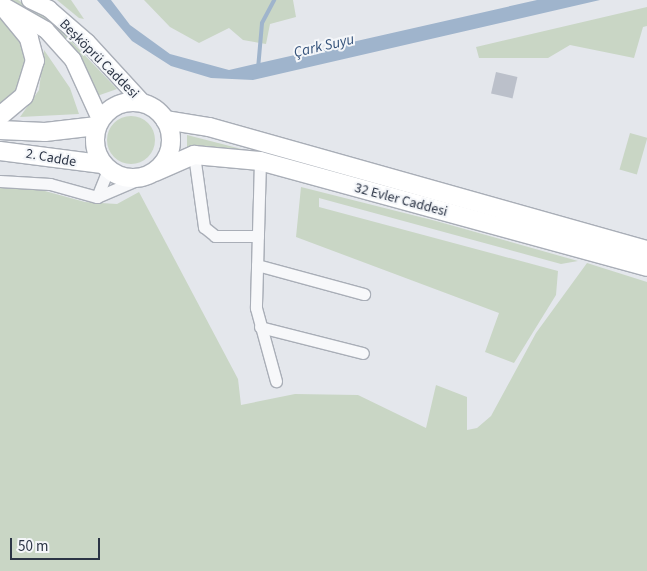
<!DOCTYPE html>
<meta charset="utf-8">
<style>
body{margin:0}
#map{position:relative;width:647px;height:571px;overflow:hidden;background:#e4e7ec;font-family:"Source Sans 3",sans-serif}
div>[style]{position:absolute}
.green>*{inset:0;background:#c9d6c5;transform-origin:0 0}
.round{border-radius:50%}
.water>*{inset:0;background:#9fb4cc}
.stream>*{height:4px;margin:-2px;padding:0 2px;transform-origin:2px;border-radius:2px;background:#9fb4cc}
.building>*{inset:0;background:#bbc0ca;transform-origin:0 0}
.roads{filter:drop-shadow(1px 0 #a9aeb7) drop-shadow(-1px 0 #a9aeb7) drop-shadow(0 1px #a9aeb7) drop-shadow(0 -1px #a9aeb7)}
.minor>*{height:11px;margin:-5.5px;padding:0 5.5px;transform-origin:5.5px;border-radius:5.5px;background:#f7f8fa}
.secondary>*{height:16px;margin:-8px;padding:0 8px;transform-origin:8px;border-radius:8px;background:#fff}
.primary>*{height:18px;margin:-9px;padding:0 9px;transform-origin:9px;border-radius:9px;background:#fff}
.primary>.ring{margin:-9px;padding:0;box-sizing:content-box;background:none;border:18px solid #fff;border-radius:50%}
span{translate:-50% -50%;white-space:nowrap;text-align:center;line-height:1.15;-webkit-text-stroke:4px #f4f6f9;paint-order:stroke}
.street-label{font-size:14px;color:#2b3445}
.water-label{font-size:15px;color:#34527a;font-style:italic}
.scale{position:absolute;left:10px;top:538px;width:90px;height:22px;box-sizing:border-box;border:2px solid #2b3445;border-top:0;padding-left:6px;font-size:15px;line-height:18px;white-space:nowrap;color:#2b3445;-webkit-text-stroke:4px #f4f6f9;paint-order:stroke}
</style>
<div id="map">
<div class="green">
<div style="clip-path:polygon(10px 0,18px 0,55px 24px,117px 89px,97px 96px)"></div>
<div style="clip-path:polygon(57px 0,71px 0,84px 19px,79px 18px)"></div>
<div style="clip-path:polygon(144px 0,293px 0,296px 17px,270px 24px,266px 44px,243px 40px,229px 28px,199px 43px,170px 27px)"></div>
<div style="clip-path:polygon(647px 7px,647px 26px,643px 27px,634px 58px,570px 45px,548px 58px,479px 58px,476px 47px)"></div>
<div style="clip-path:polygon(0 17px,18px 30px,28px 55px,25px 82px,0 111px)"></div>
<div style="clip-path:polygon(44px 50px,70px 88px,79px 114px,20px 117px,39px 90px)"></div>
<div class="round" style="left:107px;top:116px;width:48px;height:48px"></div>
<div style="left:630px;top:133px;width:18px;height:38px;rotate:16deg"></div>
<div style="clip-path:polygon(187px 135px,371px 182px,370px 185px,237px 151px,187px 149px)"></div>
<div style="clip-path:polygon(0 186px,34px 188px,85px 202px,117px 204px,139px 192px,238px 379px,241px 405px,295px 394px,358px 395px,426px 428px,436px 385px,467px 397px,467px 430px,477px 428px,491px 416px,536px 333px,587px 263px,647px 282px,647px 571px,0 571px)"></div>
<div style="clip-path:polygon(301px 187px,436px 221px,578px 261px,561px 264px,319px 198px,319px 207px,558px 271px,556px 295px,514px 363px,485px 352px,499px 313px,296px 237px)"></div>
</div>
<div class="water">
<div style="clip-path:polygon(97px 0,111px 0,130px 25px,170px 54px,229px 70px,537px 0,600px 0,253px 80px,211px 78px,171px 66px,132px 41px)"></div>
</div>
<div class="stream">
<div style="left:258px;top:69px;width:46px;rotate:-85deg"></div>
<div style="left:262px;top:23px;width:26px;rotate:-62deg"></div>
</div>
<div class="building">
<div style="left:496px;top:72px;width:22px;height:22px;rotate:13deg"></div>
</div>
<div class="roads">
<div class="minor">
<div style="left:194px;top:155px;width:73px;rotate:82.1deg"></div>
<div style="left:204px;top:227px;width:14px;rotate:39deg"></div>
<div style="left:215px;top:236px;width:43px"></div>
<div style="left:260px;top:161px;width:147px;rotate:91.6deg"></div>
<div style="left:256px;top:308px;width:76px;rotate:74.7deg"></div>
<div style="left:0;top:181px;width:50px;rotate:3.4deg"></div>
<div style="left:50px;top:184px;width:49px;rotate:15.5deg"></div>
<div style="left:97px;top:197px;width:29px;rotate:-68deg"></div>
<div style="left:97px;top:197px;width:51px;rotate:-23.1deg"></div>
<div style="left:257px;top:265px;width:111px;rotate:15.2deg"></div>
<div style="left:260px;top:327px;width:106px;rotate:14.2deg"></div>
</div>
<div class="secondary">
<div style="left:30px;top:0;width:21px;rotate:25deg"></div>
<div style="left:49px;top:9px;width:50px;rotate:41deg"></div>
<div style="left:87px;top:42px;width:83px;rotate:47.4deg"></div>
<div style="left:4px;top:6px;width:48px;rotate:29.7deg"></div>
<div style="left:46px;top:30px;width:40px;rotate:48deg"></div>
<div style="left:73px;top:60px;width:65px;rotate:65.4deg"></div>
</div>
<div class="primary">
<div class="ring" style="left:95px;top:102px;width:58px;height:58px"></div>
<div style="left:0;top:116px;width:31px;rotate:-40deg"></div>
<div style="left:24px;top:96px;width:37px;rotate:-73deg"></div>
<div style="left:35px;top:61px;width:24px;rotate:-105deg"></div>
<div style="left:29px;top:38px;width:44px;rotate:-129.5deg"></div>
<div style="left:165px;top:120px;width:45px;rotate:9deg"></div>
<div style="left:209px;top:127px;width:455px;rotate:15.7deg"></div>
<div style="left:0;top:130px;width:45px;rotate:2.5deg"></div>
<div style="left:45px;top:132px;width:52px;rotate:-6.6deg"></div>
<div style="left:0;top:151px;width:103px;rotate:7.3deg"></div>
<div style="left:155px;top:172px;width:43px;rotate:-23.6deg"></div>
<div style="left:194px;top:155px;width:66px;rotate:5.2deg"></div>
<div style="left:260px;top:161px;width:401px;rotate:15.3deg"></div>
</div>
</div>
<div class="street-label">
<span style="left:99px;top:59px;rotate:45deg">Beşköprü Caddesi</span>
<span style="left:51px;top:158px;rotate:10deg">2. Cadde</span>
<span style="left:401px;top:200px;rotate:15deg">32 Evler Caddesi</span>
</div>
<div class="water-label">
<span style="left:324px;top:46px;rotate:-13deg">Çark Suyu</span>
</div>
<div class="scale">50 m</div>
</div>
